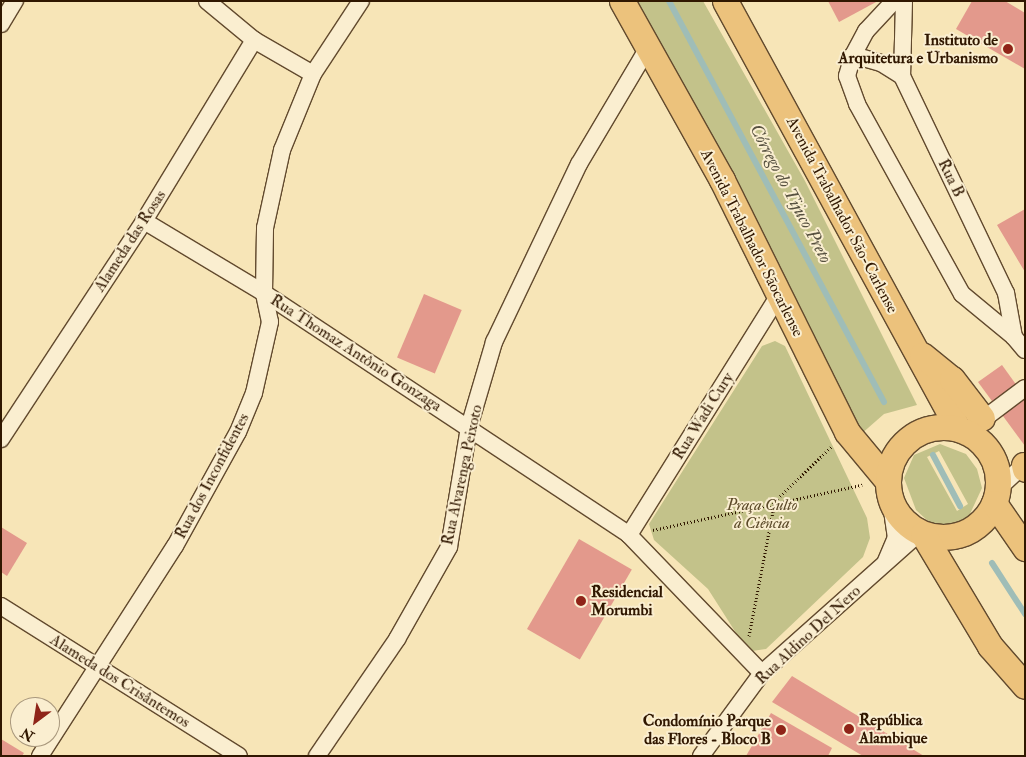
<!DOCTYPE html>
<meta charset="utf-8">
<style>
body{margin:0}
#map{position:relative;width:1026px;height:757px;overflow:hidden;background:#f7e5b7;font-family:"IM FELL Double Pica",serif}
div>[style]{position:absolute}
.green>*{inset:0;background:#c3c28a}
.stream>*{height:6px;margin:-3px;padding:0 3px;transform-origin:3px;border-radius:3px;background:#9fbdb7}
.building>*{inset:0;background:#e3998c;transform-origin:0 0}
.path>*{height:3px;margin-top:-1.5px;transform-origin:0;background:repeating-linear-gradient(90deg,#301700 0 1px,transparent 0 3.5px)}
.roads{filter:drop-shadow(1px 0 #624a2e) drop-shadow(-1px 0 #624a2e) drop-shadow(0 1px #624a2e) drop-shadow(0 -1px #624a2e)}
.minor>*{height:16px;margin:-8px;padding:0 8px;transform-origin:8px;border-radius:8px;background:#faeed0}
.primary>*{height:25px;margin:-12.5px;padding:0 12.5px;transform-origin:12.5px;border-radius:12.5px;background:#ecc27c}
.primary>.ring{margin:-12.5px;padding:0;box-sizing:content-box;background:none;border:25px solid #ecc27c;border-radius:50%}
.dots>*{width:14px;height:14px;translate:-50% -50%;box-sizing:border-box;border:2px solid #faeed0;border-radius:50%}
span{translate:-50% -50%;white-space:nowrap;text-align:center;line-height:1.15;-webkit-text-stroke:4px #faeed0;paint-order:stroke}
.poi-label{font-size:16px;color:#301700;font-weight:700}
.right{translate:-100% -50%;text-align:right}
.left{translate:0 -50%;text-align:left}
.street-label{font-size:16px;color:#301700}
.park-label{font-size:16px;color:#5c4a29;font-style:italic}
.water-label{font-size:18px;color:#575140;font-style:italic}
.frame{position:absolute;inset:0;border:2px solid #301700;pointer-events:none}
.north{position:absolute;left:10px;top:697px;width:50px;height:50px;box-sizing:border-box;background:#faeed0;border:1px solid #a9987d;border-radius:50%;rotate:211deg;font-size:14px;font-weight:700;line-height:20px;text-align:center;color:#301700}
.north::after{content:'';display:block;margin:auto;width:18px;height:22px;background:#8f2418;clip-path:polygon(50% 0,100% 100%,50% 72%,0 100%)}
</style>
<div id="map">
<div class="green">
<div style="clip-path:polygon(633px 1px,703px 1px,805px 181px,917px 405px,884px 414px,860px 435px)"></div>
<div style="clip-path:polygon(775px 341px,785px 346px,867px 518px,870px 538px,863px 557px,766px 649px,752px 651px,745px 647px,708px 589px,654px 540px,649px 524px,762px 346px)"></div>
<div style="clip-path:polygon(evenodd,940px 444px,966px 454px,977px 469px,982px 488px,969px 516px,947px 527px,929px 522px,916px 510px,904px 478px,914px 455px,940px 444px,939px 451px,968px 504px,957px 511px,927px 457px,939px 451px)"></div>
</div>
<div class="stream">
<div style="left:669px;top:1px;width:455px;rotate:61.8deg"></div>
<div style="left:933px;top:455px;width:58px;rotate:62.1deg"></div>
<div style="left:992px;top:563px;width:61px;rotate:57.1deg"></div>
</div>
<div class="building">
<div style="clip-path:polygon(828px 1px,878px 1px,839px 22px)"></div>
<div style="clip-path:polygon(972px 1px,1005px 1px,1025px 13px,1025px 69px,956px 29px)"></div>
<div style="clip-path:polygon(1025px 209px,1024px 235px,1025px 272px,997px 225px)"></div>
<div style="left:424px;top:294px;width:41px;height:69px;rotate:23deg"></div>
<div style="clip-path:polygon(1002px 365px,1025px 397px,1025px 446px,978px 382px)"></div>
<div style="clip-path:polygon(1px 527px,27px 543px,7px 576px,1px 572px)"></div>
<div style="left:579px;top:539px;width:61px;height:104px;rotate:30deg"></div>
<div style="clip-path:polygon(792px 676px,924px 756px,863px 756px,772px 702px)"></div>
<div style="clip-path:polygon(771px 713px,832px 748px,828px 756px,746px 756px)"></div>
<div style="clip-path:polygon(1px 739px,24px 753px,22px 756px,1px 756px)"></div>
</div>
<div class="path">
<div style="left:653px;top:530px;width:214px;rotate:-12.2deg"></div>
<div style="left:749px;top:636px;width:137px;rotate:-79.1deg"></div>
<div style="left:775px;top:501px;width:79px;rotate:-44deg"></div>
</div>
<div class="roads">
<div class="minor">
<div style="left:207px;top:1px;width:61px;rotate:39.7deg"></div>
<div style="left:254px;top:40px;width:68px;rotate:30deg"></div>
<div style="left:894px;top:1px;width:41px;rotate:133deg"></div>
<div style="left:866px;top:31px;width:27px;rotate:118deg"></div>
<div style="left:853px;top:55px;width:22px;rotate:106deg"></div>
<div style="left:847px;top:76px;width:30px;rotate:70deg"></div>
<div style="left:857px;top:104px;width:217px;rotate:61.1deg"></div>
<div style="left:962px;top:294px;width:67px;rotate:39.6deg"></div>
<div style="left:904px;top:1px;width:75px;rotate:91.5deg"></div>
<div style="left:902px;top:76px;width:241px;rotate:64.4deg"></div>
<div style="left:1006px;top:293px;width:45px;rotate:79.7deg"></div>
<div style="left:1014px;top:337px;width:17px;rotate:50deg"></div>
<div style="left:1px;top:24px;width:27px;rotate:-59deg"></div>
<div style="left:853px;top:55px;width:29px;rotate:16deg"></div>
<div style="left:881px;top:63px;width:25px;rotate:32deg"></div>
<div style="left:144px;top:221px;width:140px;rotate:31deg"></div>
<div style="left:264px;top:293px;width:438px;rotate:33.5deg"></div>
<div style="left:629px;top:535px;width:192px;rotate:46.1deg"></div>
<div style="left:965px;top:433px;width:75px;rotate:-36.9deg"></div>
<div style="left:1px;top:439px;width:261px;rotate:-56.7deg"></div>
<div style="left:144px;top:221px;width:212px;rotate:-58.7deg"></div>
<div style="left:998px;top:489px;width:37px;rotate:-43deg"></div>
<div style="left:629px;top:535px;width:281px;rotate:-58deg"></div>
<div style="left:886px;top:561px;width:25px;rotate:-67deg"></div>
<div style="left:896px;top:538px;width:41px;rotate:-98.3deg"></div>
<div style="left:1px;top:606px;width:281px;rotate:32.2deg"></div>
<div style="left:40px;top:756px;width:250px;rotate:-57.3deg"></div>
<div style="left:175px;top:546px;width:130px;rotate:-61.1deg"></div>
<div style="left:238px;top:432px;width:42px;rotate:-67.7deg"></div>
<div style="left:254px;top:393px;width:73px;rotate:-77.3deg"></div>
<div style="left:270px;top:322px;width:30px;rotate:-102deg"></div>
<div style="left:264px;top:293px;width:65px;rotate:-89.1deg"></div>
<div style="left:265px;top:228px;width:80px;rotate:-77.7deg"></div>
<div style="left:282px;top:150px;width:82px;rotate:-67.8deg"></div>
<div style="left:313px;top:74px;width:87px;rotate:-56.7deg"></div>
<div style="left:317px;top:756px;width:142px;rotate:-55.6deg"></div>
<div style="left:397px;top:639px;width:106px;rotate:-60.5deg"></div>
<div style="left:449px;top:547px;width:122px;rotate:-80.5deg"></div>
<div style="left:469px;top:427px;width:89px;rotate:-73.6deg"></div>
<div style="left:494px;top:342px;width:197px;rotate:-64.5deg"></div>
<div style="left:579px;top:164px;width:135px;rotate:-59.3deg"></div>
<div style="left:701px;top:756px;width:103px;rotate:-53.7deg"></div>
<div style="left:762px;top:673px;width:212px;rotate:-41.7deg"></div>
</div>
<div class="primary">
<div style="left:622px;top:1px;width:205px;rotate:60.8deg"></div>
<div style="left:722px;top:180px;width:281px;rotate:63.6deg"></div>
<div style="left:847px;top:432px;width:62px;rotate:50.2deg"></div>
<div style="left:725px;top:1px;width:487px;rotate:61.4deg"></div>
<div style="left:922px;top:355px;width:38px;rotate:39deg"></div>
<div style="left:952px;top:379px;width:49px;rotate:52.4deg"></div>
<div class="ring" style="left:888px;top:427px;width:85px;height:85px"></div>
<div style="left:1024px;top:465px;width:4px;rotate:76deg"></div>
<div style="left:994px;top:503px;width:55px;rotate:55.4deg"></div>
<div style="left:923px;top:534px;width:131px;rotate:59.1deg"></div>
<div style="left:990px;top:646px;width:53px;rotate:48.8deg"></div>
</div>
</div>
<div class="dots">
<div style="left:1008px;top:49px;background:#8f2418"></div>
<div style="left:581px;top:601px;background:#8f2418"></div>
<div style="left:849px;top:729px;background:#8f2418"></div>
<div style="left:781px;top:730px;background:#8f2418"></div>
</div>
<div class="poi-label">
<span class="right" style="left:998px;top:49px">Instituto de<br>Arquitetura e Urbanismo</span>
<span class="left" style="left:591px;top:601px">Residencial<br>Morumbi</span>
<span class="left" style="left:859px;top:729px">República<br>Alambique</span>
<span class="right" style="left:771px;top:730px">Condomínio Parque<br>das Flores - Bloco B</span>
</div>
<div class="street-label">
<span style="left:951px;top:178px;rotate:64deg">Rua B</span>
<span style="left:842px;top:215px;rotate:62deg">Avenida Trabalhador São-Carlense</span>
<span style="left:130px;top:241px;rotate:-57deg">Alameda das Rosas</span>
<span style="left:752px;top:243px;rotate:63deg">Avenida Trabalhador Sãocarlense</span>
<span style="left:356px;top:353px;rotate:33deg">Rua Thomaz Antônio Gonzaga</span>
<span style="left:703px;top:416px;rotate:-58deg">Rua Wadi Cury</span>
<span style="left:462px;top:475px;rotate:-78deg">Rua Alvarenga Peixoto</span>
<span style="left:212px;top:476px;rotate:-62deg">Rua dos Inconfidentes</span>
<span style="left:808px;top:635px;rotate:-43deg">Rua Aldino Del Nero</span>
<span style="left:120px;top:681px;rotate:32deg">Alameda dos Crisântemos</span>
</div>
<div class="park-label">
<span style="left:762px;top:514px">Praça Culto<br>à Ciência</span>
</div>
<div class="water-label">
<span style="left:790px;top:194px;rotate:62deg">Córrego do Tijuco Preto</span>
</div>
<div class="frame"></div>
<div class="north">N</div>
</div>
